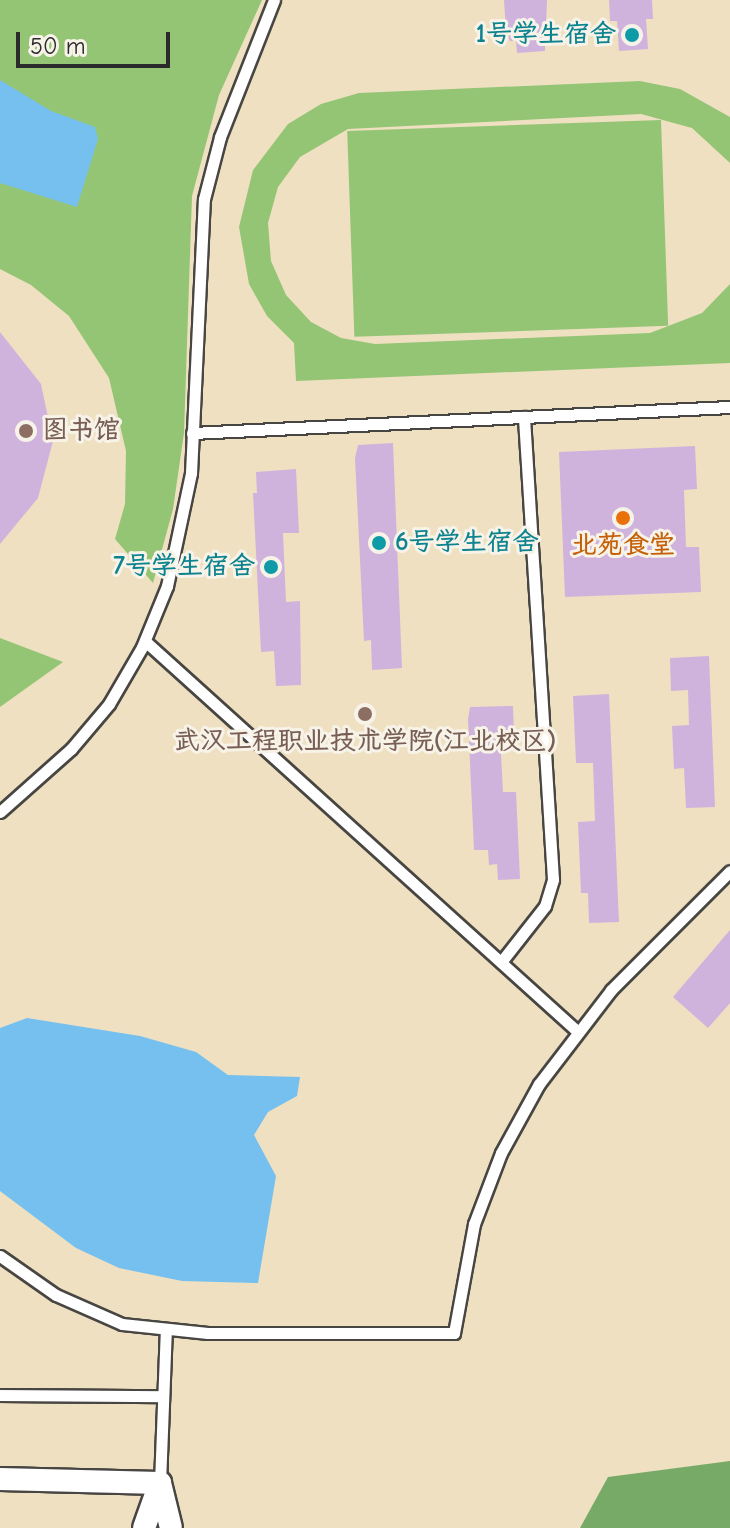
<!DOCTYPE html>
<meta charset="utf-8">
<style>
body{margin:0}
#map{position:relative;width:730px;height:1528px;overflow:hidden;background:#efe0c2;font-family:"Comic Neue","LXGW WenKai TC",sans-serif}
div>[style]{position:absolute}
.green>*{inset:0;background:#94c575;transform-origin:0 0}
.forest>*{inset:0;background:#7a6}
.water>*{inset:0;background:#75c0ee}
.building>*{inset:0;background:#cfb3dc}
.roads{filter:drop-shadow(2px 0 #484642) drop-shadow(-2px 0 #484642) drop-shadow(0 2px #484642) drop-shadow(0 -2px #484642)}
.lane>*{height:11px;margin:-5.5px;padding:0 5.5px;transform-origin:5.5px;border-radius:5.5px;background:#fff}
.street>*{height:22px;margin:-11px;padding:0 11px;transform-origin:11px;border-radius:11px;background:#fff}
.dots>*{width:22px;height:22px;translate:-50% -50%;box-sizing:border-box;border:4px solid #f7f3e8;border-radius:50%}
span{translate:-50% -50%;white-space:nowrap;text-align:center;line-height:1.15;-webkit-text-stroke:6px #f7f3e8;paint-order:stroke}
.culture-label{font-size:26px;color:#0d838f;font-weight:700}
.right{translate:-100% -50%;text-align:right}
.left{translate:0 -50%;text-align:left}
.education-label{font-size:26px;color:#785e54;font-weight:700}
.food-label{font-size:26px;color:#c56008;font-weight:700}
.scale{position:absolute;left:16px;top:32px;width:154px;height:36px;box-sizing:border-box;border:4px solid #2b2b2b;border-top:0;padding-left:10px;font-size:24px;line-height:28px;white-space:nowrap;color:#2b2b2b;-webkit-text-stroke:6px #f7f3e8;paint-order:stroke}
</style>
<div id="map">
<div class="green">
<div style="clip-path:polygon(0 0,262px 0,219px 95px,192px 196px,184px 433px,173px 509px,153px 583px,115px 539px,125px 504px,126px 451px,109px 378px,69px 316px,31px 285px,0 269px)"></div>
<div style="clip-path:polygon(640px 81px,680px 89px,730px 117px,730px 163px,692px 128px,641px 114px,348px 129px,300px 157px,278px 187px,268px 223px,271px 261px,286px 295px,311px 322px,341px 338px,375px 344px,650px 333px,702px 313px,730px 284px,730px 363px,296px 381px,294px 343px,267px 316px,249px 284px,239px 227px,253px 170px,288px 124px,321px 104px,359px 93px)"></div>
<div style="left:661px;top:120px;width:206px;height:314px;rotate:88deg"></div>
<div style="clip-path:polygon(0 638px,63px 662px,0 707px)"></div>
</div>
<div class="forest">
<div style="clip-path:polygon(730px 1461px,730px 1528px,580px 1528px,608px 1477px)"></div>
</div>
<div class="water">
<div style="clip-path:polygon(0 80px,51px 111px,95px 127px,98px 139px,77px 207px,0 183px)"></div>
<div style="clip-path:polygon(27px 1018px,140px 1036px,196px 1052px,228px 1075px,300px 1077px,297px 1096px,268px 1112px,254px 1135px,276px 1176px,258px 1283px,182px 1281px,119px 1268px,76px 1248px,0 1191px,0 1028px)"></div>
</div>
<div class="building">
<div style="clip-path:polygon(504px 0,547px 0,545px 51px,517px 53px,516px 41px,510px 41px,506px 31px)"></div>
<div style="clip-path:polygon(609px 0,652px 0,653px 19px,646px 19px,648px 49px,619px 51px,617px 21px,610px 21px)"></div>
<div style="clip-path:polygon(0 332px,41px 384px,53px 441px,38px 498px,0 544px)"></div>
<div style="clip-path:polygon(393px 443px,402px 668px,372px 670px,371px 640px,364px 641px,355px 458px,358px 445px)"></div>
<div style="clip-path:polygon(695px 446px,697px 489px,684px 490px,686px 547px,699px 547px,701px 592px,565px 597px,559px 452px)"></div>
<div style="clip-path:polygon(296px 469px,299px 533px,283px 533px,286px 602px,300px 601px,301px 685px,276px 686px,274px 651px,261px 652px,253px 493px,257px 493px,256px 472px)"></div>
<div style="clip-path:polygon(709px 656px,715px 807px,686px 808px,684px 768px,674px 769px,672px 726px,689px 725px,688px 690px,671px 691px,670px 658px)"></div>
<div style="clip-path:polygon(609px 694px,619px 922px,589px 923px,588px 893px,581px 893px,578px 822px,595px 821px,593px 763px,576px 763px,573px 696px)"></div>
<div style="clip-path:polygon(513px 706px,514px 735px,500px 735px,503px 792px,516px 792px,520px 879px,498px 880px,497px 864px,489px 865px,488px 850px,474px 850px,468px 719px,470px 707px)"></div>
<div style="clip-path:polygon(730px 930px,730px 1003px,708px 1028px,673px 997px)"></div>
</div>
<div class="roads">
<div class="lane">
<div style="left:192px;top:433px;width:539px;rotate:-2.77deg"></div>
<div style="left:145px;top:641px;width:582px;rotate:42.08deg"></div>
<div style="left:0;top:812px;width:95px;rotate:-41.6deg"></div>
<div style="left:71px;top:749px;width:59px;rotate:-49.8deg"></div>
<div style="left:109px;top:704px;width:66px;rotate:-59.9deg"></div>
<div style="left:142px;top:647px;width:66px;rotate:-67.7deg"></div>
<div style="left:167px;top:586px;width:116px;rotate:-78deg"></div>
<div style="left:191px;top:473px;width:274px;rotate:-87.3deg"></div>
<div style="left:204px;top:199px;width:64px;rotate:-75.5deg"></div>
<div style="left:220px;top:137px;width:147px;rotate:-68.5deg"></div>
<div style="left:501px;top:962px;width:71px;rotate:-51.8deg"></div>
<div style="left:545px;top:906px;width:28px;rotate:-73deg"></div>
<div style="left:553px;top:879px;width:463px;rotate:-93.6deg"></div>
<div style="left:0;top:1256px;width:68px;rotate:34.9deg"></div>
<div style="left:56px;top:1295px;width:72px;rotate:23.7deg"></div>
<div style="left:122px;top:1324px;width:86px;rotate:6deg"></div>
<div style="left:208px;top:1333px;width:246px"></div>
<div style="left:454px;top:1333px;width:111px;rotate:-79.6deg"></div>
<div style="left:474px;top:1224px;width:76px;rotate:-69.2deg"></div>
<div style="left:501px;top:1153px;width:79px;rotate:-61.2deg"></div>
<div style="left:539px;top:1084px;width:118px;rotate:-52.5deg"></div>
<div style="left:611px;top:990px;width:168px;rotate:-45deg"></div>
<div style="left:0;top:1395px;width:163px;rotate:0.4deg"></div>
<div style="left:160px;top:1483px;width:154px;rotate:-87.8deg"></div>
</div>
<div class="street">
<div style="left:0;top:1479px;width:160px;rotate:1.4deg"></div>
<div style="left:160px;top:1483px;width:46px;rotate:76.3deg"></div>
<div style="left:144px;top:1528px;width:48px;rotate:-70.4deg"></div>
</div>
</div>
<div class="dots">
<div style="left:632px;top:35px;background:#0f9aa8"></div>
<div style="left:26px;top:431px;background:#8d6e63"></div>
<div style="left:623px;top:518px;background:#e8710a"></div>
<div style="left:379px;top:543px;background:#0f9aa8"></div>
<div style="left:271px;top:567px;background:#0f9aa8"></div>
<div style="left:365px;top:714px;background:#8d6e63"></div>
</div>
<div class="culture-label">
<span class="right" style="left:616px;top:35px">1号学生宿舍</span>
<span class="left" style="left:395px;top:543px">6号学生宿舍</span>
<span class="right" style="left:255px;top:567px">7号学生宿舍</span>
</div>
<div class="education-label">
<span class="left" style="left:42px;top:431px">图书馆</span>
<span style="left:365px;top:742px">武汉工程职业技术学院(江北校区)</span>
</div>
<div class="food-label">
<span style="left:623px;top:546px">北苑食堂</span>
</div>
<div class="scale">50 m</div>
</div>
